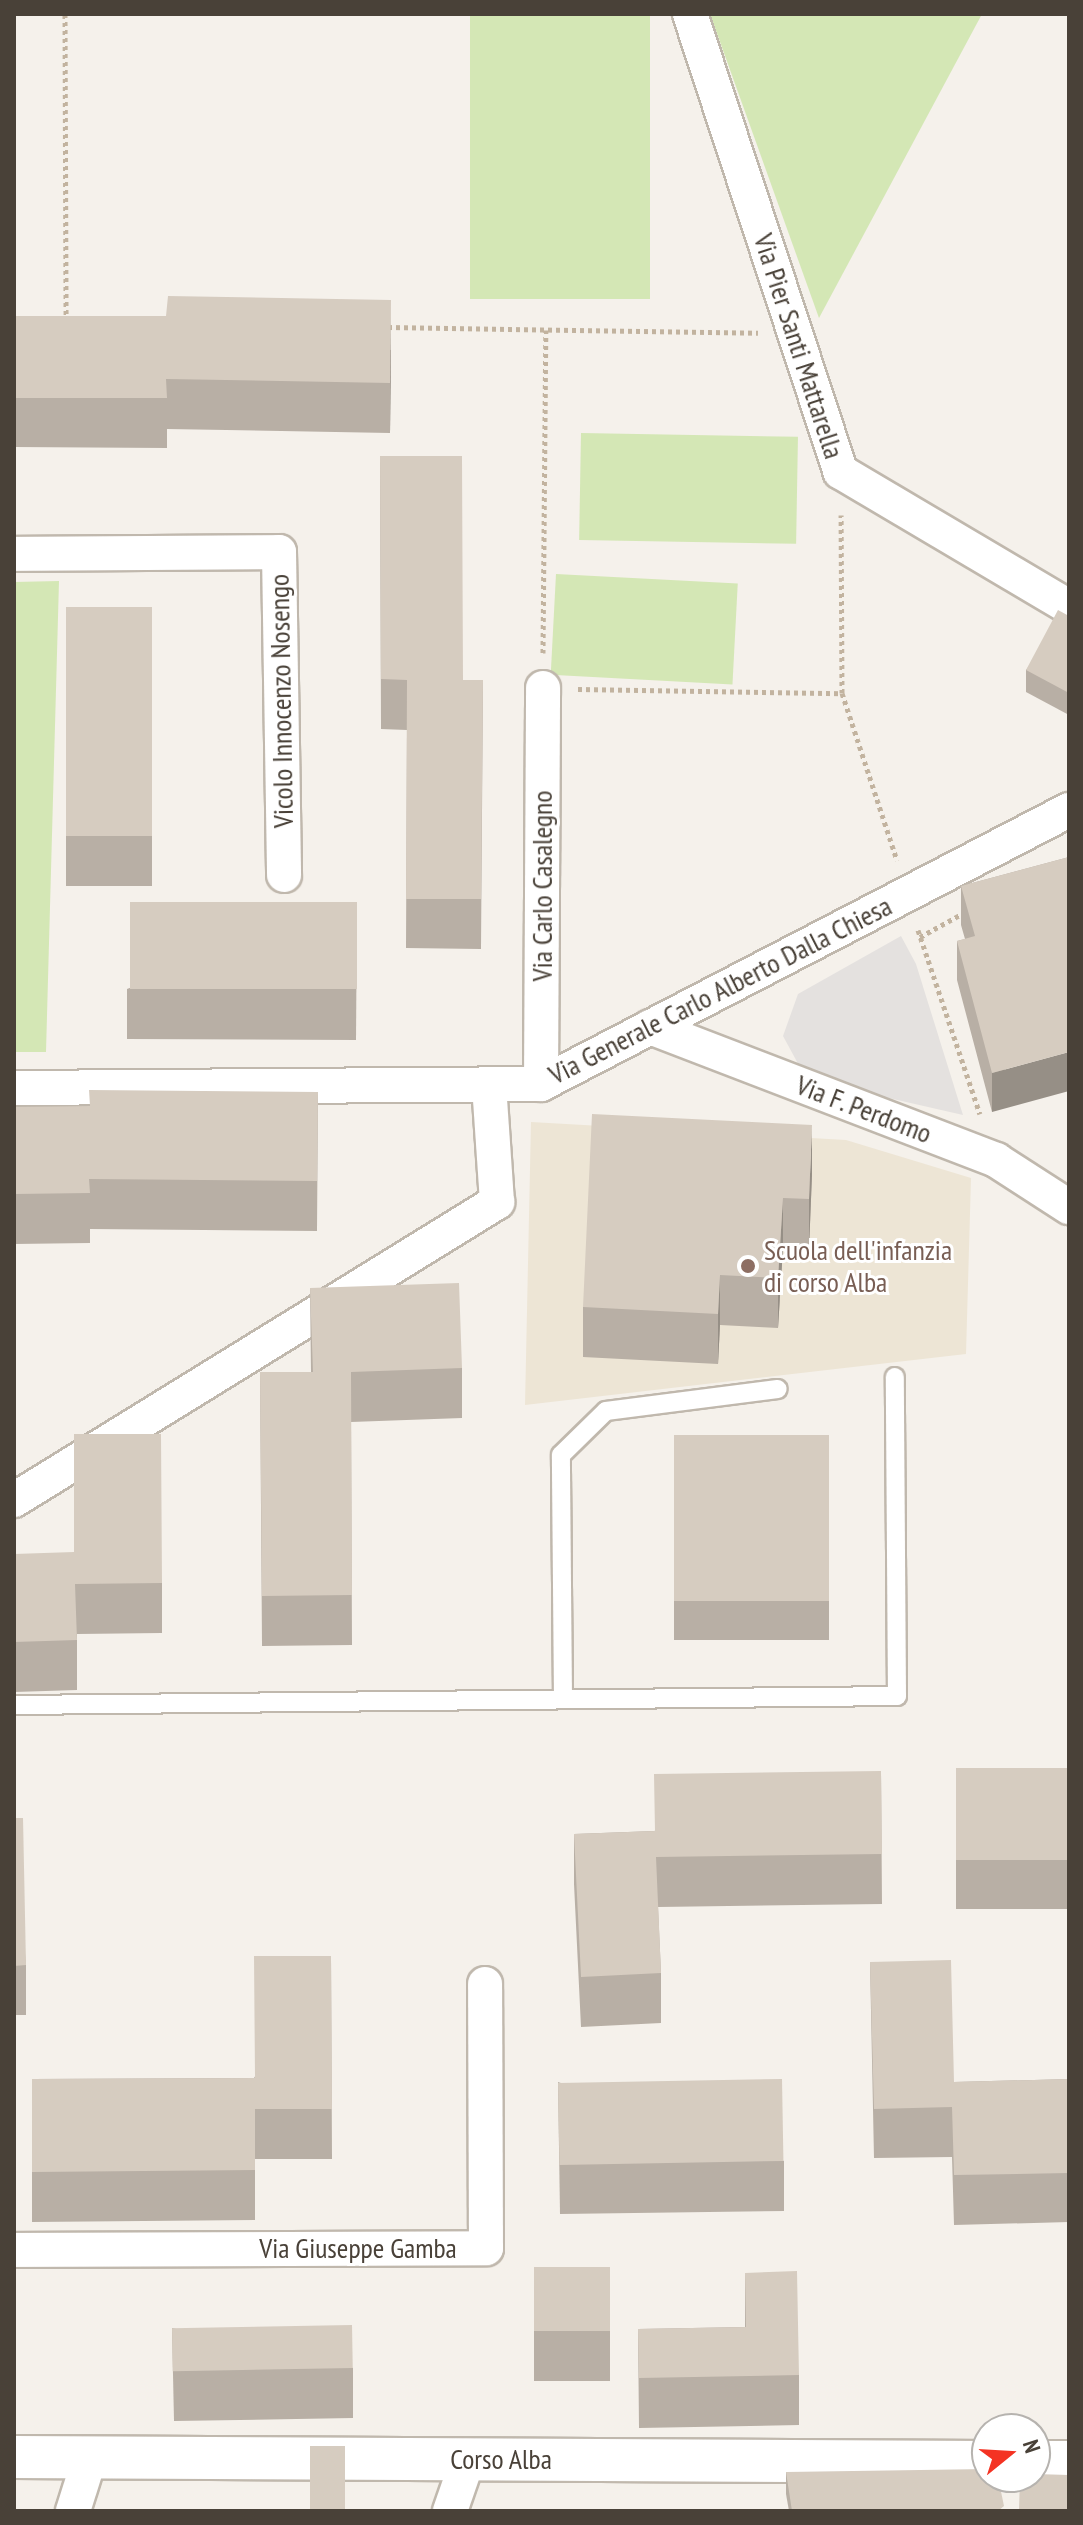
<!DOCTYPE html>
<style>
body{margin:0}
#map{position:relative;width:1083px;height:2525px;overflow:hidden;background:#f5f1eb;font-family:"PT Sans Narrow",sans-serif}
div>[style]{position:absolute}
.education>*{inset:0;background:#ede5d5}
.green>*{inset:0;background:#d4e7b5;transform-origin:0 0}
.parking>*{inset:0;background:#e4e1df}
.path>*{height:5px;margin-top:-2.5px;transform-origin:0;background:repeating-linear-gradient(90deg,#c2b39f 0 4px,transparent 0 8px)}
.roads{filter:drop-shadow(2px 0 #c0b8ad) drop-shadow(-2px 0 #c0b8ad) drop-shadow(0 2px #c0b8ad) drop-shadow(0 -2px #c0b8ad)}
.service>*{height:18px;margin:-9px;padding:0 9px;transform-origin:9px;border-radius:9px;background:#fff}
.minor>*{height:34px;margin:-17px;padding:0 17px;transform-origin:17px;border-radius:17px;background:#fff}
.tertiary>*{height:42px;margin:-21px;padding:0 21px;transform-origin:21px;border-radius:21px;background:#fff}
.wall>*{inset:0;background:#b8afa5;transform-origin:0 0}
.shaded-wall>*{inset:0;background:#968f86}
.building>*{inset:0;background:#d6ccc0;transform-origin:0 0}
.dots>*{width:22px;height:22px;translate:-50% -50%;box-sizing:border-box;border:4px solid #fff;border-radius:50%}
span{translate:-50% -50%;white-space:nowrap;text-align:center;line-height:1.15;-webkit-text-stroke:6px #fff;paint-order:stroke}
.street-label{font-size:28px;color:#494138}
.education-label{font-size:28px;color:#785e54}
.left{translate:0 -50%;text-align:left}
.frame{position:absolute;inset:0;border:16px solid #494138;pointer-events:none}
.north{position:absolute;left:971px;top:2413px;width:80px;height:80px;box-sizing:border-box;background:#fff;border:2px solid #b6b3af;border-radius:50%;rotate:72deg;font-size:22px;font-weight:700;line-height:32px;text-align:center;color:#494138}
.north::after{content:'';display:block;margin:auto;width:28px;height:36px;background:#f43323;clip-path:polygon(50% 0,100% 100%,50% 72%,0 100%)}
</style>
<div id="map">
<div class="education">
<div style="clip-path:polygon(531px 1122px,846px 1140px,971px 1178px,966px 1354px,525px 1405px)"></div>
</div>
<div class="green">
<div style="left:650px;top:14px;width:285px;height:180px;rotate:90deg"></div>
<div style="clip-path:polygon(710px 14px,982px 14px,819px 318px)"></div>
<div style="left:581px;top:433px;width:217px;height:107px;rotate:1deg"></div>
<div style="left:556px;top:574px;width:182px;height:101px;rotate:3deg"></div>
<div style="clip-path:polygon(59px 581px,46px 1052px,14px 1052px,14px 582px)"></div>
</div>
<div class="parking">
<div style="clip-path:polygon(901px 936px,916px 964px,963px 1115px,845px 1088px,802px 1071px,783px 1036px,798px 994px)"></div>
</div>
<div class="path">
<div style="left:65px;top:14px;width:309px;rotate:89.8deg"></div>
<div style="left:388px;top:327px;width:370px;rotate:0.9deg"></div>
<div style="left:543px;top:653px;width:323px;rotate:-89.5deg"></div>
<div style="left:578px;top:689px;width:264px;rotate:0.9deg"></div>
<div style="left:842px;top:693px;width:178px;rotate:-90.3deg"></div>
<div style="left:842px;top:693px;width:176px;rotate:71.8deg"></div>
<div style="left:918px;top:930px;width:194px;rotate:71.4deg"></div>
<div style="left:920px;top:937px;width:54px;rotate:-29deg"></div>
</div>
<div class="roads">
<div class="service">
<div style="left:563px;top:1699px;width:244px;rotate:-90.5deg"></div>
<div style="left:561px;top:1455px;width:63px;rotate:-44.4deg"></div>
<div style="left:606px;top:1411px;width:173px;rotate:-7.3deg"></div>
<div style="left:14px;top:1705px;width:883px;rotate:-0.58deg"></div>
<div style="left:897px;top:1696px;width:319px;rotate:-90.4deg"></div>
</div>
<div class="minor">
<div style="left:690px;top:14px;width:482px;rotate:71.8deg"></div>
<div style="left:841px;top:472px;width:265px;rotate:30.6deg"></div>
<div style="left:14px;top:554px;width:265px;rotate:-0.4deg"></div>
<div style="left:279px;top:552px;width:323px;rotate:89.1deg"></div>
<div style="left:650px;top:1027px;width:371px;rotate:21deg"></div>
<div style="left:996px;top:1160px;width:87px;rotate:32.8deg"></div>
<div style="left:541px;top:1084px;width:396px;rotate:-89.7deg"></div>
<div style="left:14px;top:1088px;width:527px;rotate:-0.43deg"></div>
<div style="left:541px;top:1084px;width:595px;rotate:-27.43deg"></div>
<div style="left:14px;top:1500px;width:568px;rotate:-31.67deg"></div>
<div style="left:497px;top:1202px;width:118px;rotate:-93.9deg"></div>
<div style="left:14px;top:2250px;width:472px;rotate:-0.2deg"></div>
<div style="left:486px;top:2248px;width:264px;rotate:-90.2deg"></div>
<div style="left:73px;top:2511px;width:57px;rotate:-72.5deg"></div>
<div style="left:450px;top:2511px;width:55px;rotate:-70.9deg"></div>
</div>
<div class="tertiary">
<div style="left:14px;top:2457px;width:973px;rotate:0.29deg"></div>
<div style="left:1035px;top:2462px;width:34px"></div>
</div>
</div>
<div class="wall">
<div style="clip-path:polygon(14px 316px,391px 350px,390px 433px,167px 429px,167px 448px,14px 447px)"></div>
<div style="clip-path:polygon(380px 456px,463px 680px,483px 680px,481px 949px,406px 948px,407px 730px,381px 729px)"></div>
<div style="left:152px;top:607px;width:279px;height:86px;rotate:90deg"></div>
<div style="clip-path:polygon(1069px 616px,1069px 715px,1026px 692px,1026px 670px)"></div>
<div style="clip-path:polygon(1069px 857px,992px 1112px,957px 980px,957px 941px,965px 939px,961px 925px,961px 886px)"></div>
<div style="clip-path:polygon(357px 902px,356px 1040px,127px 1039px,127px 989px)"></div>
<div style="clip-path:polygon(318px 1092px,317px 1231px,90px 1229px,90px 1243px,14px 1244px,14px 1107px,89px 1106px)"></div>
<div style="clip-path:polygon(812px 1174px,809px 1249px,783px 1248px,778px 1328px,720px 1325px,718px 1364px,583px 1357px,583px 1307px)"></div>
<div style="clip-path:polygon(310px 1288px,462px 1368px,462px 1418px,351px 1422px,352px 1645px,262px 1646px,260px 1372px,311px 1372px)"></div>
<div style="left:829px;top:1435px;width:205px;height:155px;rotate:90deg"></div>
<div style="clip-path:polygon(14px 1554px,162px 1583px,162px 1633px,77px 1634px,77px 1690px,14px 1692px)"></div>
<div style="left:956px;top:1768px;width:113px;height:141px"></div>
<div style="clip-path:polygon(881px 1771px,882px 1904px,658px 1907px,661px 1973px,661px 2023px,581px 2027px,574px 1884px,574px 1834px,654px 1831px)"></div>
<div style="clip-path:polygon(14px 1818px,26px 1965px,26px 2015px,14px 2015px)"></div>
<div style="clip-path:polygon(331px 1956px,332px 2159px,255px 2159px,255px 2220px,32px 2222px,32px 2079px,254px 2078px)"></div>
<div style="clip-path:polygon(870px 1962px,954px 2082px,1069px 2079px,1069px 2222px,954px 2225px,952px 2157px,874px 2158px)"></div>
<div style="clip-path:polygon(558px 2082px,784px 2161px,784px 2211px,560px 2214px)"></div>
<div style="left:534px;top:2267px;width:76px;height:114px"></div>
<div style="clip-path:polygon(745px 2273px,799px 2375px,799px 2425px,639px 2428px,638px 2329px,745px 2327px)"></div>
<div style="clip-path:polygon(172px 2328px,353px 2368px,353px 2418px,174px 2421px)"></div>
<div style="clip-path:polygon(786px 2472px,1004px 2511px,789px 2511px,786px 2494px)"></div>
</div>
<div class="shaded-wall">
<div style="clip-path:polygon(391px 300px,391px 350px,390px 433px,390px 383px)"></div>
<div style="clip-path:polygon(1069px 1052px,1069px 1091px,992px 1112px,992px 1073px)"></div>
<div style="clip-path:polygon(812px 1125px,812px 1174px,809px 1249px,809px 1199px)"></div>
<div style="clip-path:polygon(783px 1198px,783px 1248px,778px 1328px,778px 1278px)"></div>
<div style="clip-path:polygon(720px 1275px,720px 1325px,718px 1364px,718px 1314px)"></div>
<div style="clip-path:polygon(345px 2446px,345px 2495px,343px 2511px,338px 2511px)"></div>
</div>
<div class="building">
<div style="clip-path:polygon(168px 296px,391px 300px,390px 383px,166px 379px,167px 398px,14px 398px,14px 316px,166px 316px)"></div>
<div style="clip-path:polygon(380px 456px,462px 456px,463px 680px,483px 680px,481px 899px,406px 899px,407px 680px,381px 679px)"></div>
<div style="left:152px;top:607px;width:229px;height:86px;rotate:90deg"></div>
<div style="clip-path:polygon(1058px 610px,1069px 616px,1069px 693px,1026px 670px)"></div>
<div style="clip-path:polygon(1069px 857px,1069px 1052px,992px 1073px,957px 941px,975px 936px,961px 886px)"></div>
<div style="left:130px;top:902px;width:227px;height:87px"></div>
<div style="clip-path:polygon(89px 1090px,318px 1092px,317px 1181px,89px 1179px,90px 1193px,14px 1194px,14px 1107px,90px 1106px)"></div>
<div style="clip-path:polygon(592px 1114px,812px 1125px,809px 1199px,783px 1198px,778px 1278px,720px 1275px,718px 1314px,583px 1307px)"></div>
<div style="clip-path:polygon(459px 1283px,462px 1368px,351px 1372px,352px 1595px,262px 1596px,260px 1372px,313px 1372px,310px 1288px)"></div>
<div style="clip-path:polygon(74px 1434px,161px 1434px,162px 1583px,75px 1584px,77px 1640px,14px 1642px,14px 1554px,74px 1552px)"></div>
<div style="left:829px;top:1435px;width:166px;height:155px;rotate:90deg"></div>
<div style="left:956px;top:1768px;width:113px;height:92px"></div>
<div style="clip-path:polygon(881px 1771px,882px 1854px,656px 1857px,661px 1973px,581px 1977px,574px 1834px,655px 1831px,654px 1774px)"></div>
<div style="clip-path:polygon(14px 1818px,23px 1818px,26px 1965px,14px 1966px)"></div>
<div style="clip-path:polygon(254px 1956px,331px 1956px,332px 2109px,255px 2109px,255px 2170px,32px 2172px,32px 2079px,255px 2078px)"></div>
<div style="clip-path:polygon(951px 1960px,954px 2082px,1069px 2079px,1069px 2173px,954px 2175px,952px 2107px,874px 2109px,870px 1962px)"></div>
<div style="left:782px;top:2079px;width:82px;height:224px;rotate:89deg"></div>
<div style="left:534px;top:2267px;width:76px;height:64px"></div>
<div style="clip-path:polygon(797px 2271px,799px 2375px,639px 2378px,638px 2329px,746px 2327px,745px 2273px)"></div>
<div style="left:352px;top:2325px;width:43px;height:180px;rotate:89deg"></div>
<div style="left:310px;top:2446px;width:35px;height:65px"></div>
<div style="clip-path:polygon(987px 2469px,987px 2477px,998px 2477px,1004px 2506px,998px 2511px,792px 2511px,786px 2472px)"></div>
<div style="clip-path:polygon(1035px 2474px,1069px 2475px,1069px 2511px,1019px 2511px,1020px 2477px,1035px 2477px)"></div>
</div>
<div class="dots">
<div style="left:748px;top:1266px;background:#8d6e63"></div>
</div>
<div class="street-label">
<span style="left:799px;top:346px;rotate:72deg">Via Pier Santi Mattarella</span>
<span style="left:281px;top:701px;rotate:-91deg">Vicolo Innocenzo Nosengo</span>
<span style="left:542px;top:886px;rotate:-90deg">Via Carlo Casalegno</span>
<span style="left:720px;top:990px;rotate:-27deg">Via Generale Carlo Alberto Dalla Chiesa</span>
<span style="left:864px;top:1109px;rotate:21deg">Via F. Perdomo</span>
<span style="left:358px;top:2248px">Via Giuseppe Gamba</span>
<span style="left:501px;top:2459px">Corso Alba</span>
</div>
<div class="education-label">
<span class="left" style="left:764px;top:1266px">Scuola dell'infanzia<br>di corso Alba</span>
</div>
<div class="frame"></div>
<div class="north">N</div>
</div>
